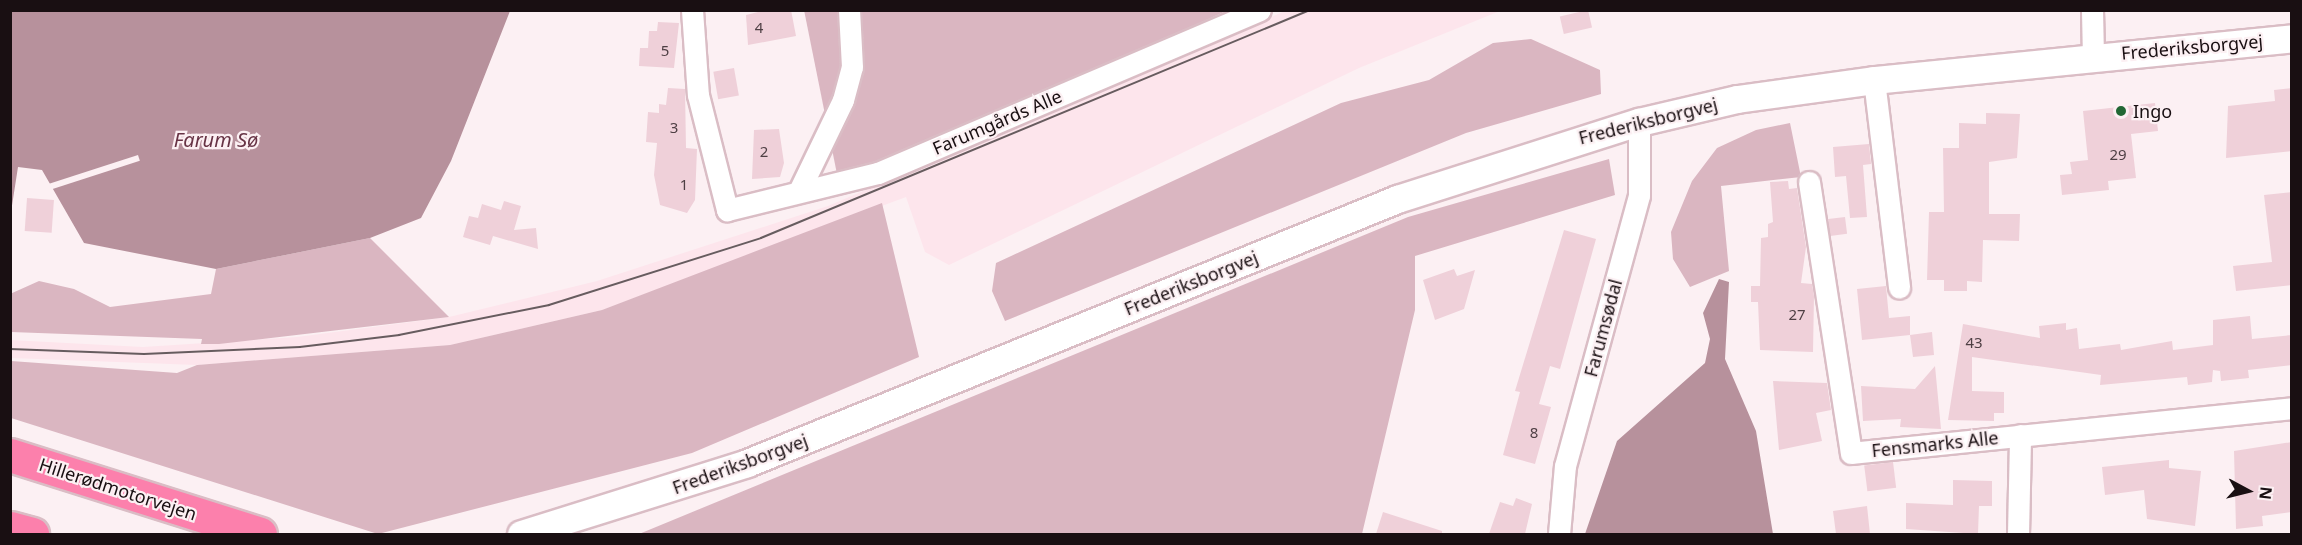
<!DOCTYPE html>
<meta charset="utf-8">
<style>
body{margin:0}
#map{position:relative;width:2302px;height:545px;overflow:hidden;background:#fcf0f3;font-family:"Noto Sans",sans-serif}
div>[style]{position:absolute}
.built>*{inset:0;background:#fde5ec}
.green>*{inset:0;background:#dab6c1}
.water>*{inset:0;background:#b7919c}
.pier>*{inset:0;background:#fcf0f3;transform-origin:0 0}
.building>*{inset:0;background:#efd0d9;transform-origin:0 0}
.roads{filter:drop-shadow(2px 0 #dabdc5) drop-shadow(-2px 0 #dabdc5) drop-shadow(0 2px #dabdc5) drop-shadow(0 -2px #dabdc5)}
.minor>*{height:21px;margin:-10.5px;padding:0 10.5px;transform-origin:10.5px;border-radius:10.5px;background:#fff}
.tertiary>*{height:27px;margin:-13.5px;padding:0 13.5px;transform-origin:13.5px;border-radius:13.5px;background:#fff}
.motorway>*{height:33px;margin:-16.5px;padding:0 16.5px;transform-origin:16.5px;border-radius:16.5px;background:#fc80ac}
.tram>*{height:1.5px;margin:-0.75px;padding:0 0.75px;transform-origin:0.75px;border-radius:0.75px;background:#675c5f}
.dots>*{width:16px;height:16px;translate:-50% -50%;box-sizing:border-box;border:3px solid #fcf0f3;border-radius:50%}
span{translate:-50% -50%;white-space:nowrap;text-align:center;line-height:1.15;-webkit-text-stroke:4.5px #fcf0f3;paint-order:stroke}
.number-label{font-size:15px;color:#4e3f44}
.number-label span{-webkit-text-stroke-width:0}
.street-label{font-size:18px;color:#190f12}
.poi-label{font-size:18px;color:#190f12}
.left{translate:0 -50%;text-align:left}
.water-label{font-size:20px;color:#673345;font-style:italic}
.frame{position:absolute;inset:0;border:12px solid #190f12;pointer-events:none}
.north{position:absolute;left:2218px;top:461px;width:60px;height:60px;-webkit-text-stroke:4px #fcf0f3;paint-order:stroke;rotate:97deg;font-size:16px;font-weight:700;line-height:24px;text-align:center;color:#190f12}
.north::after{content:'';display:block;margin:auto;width:21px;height:27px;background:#190f12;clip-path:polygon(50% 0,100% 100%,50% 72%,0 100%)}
</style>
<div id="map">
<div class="built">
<div style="clip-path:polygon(1285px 11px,1500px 11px,1359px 68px,949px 265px,925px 252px,906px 197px,602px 310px,450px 345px,197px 365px,11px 358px,10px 340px,143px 347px,297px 337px,449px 317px,597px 281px,828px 206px)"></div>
</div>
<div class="green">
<div style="clip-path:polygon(804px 10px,1226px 11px,840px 189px)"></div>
<div style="clip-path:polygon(1531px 39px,1600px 70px,1601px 94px,1466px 133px,1005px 321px,992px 291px,996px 263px,1341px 103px,1429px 80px,1493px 43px)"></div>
<div style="clip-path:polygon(1790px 123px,1801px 177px,1721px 186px,1729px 271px,1690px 287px,1673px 259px,1671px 232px,1692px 181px,1717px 148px,1756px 130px)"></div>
<div style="clip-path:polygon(1609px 159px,1615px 195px,1415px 256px,1415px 310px,1362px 534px,639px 534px,1408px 217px)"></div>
<div style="clip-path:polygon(882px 203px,919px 357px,692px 453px,378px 534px,11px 418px,11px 361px,177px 373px,197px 365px,450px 345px,602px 310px)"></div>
<div style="clip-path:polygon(370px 238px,449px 317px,219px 344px,201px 344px,202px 339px,11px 332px,10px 294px,39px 281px,74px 289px,110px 307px,211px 294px,216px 269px)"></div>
</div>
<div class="water">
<div style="clip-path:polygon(11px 11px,510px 11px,451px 161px,421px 218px,370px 238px,216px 269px,84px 243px,42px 170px,18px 167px,11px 212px)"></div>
<div style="clip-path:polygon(1719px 279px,1729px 282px,1725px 359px,1756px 431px,1773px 534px,1585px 534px,1617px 441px,1705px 363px,1710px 339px,1703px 313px)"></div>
</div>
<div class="pier">
<div style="left:138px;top:155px;width:6px;height:95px;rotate:72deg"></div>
</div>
<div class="building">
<div style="clip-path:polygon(766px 10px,791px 10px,796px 36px,748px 45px,746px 15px)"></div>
<div style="left:1588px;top:10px;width:18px;height:29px;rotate:77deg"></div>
<div style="clip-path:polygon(658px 22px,679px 23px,674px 68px,639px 66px,640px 48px,648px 48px,649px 31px,657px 31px)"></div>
<div style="left:734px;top:68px;width:28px;height:21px;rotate:80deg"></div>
<div style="clip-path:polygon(668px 88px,685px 89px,686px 148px,697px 149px,695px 200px,687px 213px,660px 205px,654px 175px,657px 143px,646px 142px,648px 112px,659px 113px,659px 104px,666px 105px)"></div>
<div style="clip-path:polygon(2292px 88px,2292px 151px,2226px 158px,2228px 106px,2275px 101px,2274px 90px)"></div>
<div style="clip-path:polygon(2155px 103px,2158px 131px,2131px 134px,2136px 178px,2108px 181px,2109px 190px,2062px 195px,2060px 175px,2072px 174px,2070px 162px,2088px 160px,2083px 111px)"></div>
<div style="clip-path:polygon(1986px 113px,2020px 114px,2017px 158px,1989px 162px,1989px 214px,2020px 214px,2019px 241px,1983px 240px,1982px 282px,1967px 281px,1967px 291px,1944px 291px,1944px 280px,1927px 280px,1929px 212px,1944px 212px,1943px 148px,1959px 148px,1959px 123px,1986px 124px)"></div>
<div style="clip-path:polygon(779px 129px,784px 163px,780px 177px,752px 179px,754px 130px)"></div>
<div style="clip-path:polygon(1869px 144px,1871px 164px,1863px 165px,1867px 217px,1850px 218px,1846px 176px,1835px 177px,1833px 147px)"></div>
<div style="clip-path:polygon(1788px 181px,1789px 189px,1797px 188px,1806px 247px,1801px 283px,1812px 284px,1814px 296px,1813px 352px,1760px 350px,1758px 302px,1751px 302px,1751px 286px,1760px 286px,1761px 238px,1768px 237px,1768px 224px,1773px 222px,1770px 182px)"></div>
<div style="clip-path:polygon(2292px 192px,2292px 285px,2236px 291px,2233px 266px,2272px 262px,2264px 195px)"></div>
<div style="left:27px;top:198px;width:27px;height:33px;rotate:4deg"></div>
<div style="clip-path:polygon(504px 201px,521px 206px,514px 230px,536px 228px,538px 249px,493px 236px,490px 245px,463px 237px,469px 216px,478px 218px,482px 204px,501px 210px)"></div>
<div style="left:1845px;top:217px;width:17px;height:17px;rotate:83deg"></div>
<div style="clip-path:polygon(1564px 230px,1596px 239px,1560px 369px,1550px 366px,1539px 404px,1551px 407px,1535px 464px,1503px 455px,1520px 392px,1515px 391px)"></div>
<div style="clip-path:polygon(1454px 269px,1457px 276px,1475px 270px,1464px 309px,1435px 320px,1423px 280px)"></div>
<div style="clip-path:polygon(1886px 286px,1889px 318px,1910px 316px,1910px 335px,1932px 332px,1934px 355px,1913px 357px,1910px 335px,1862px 340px,1857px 289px)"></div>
<div style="clip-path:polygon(2250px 316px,2252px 339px,2292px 335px,2292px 365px,2248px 370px,2249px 378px,2221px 381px,2220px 371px,2213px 370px,2212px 382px,2188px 385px,2187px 377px,2100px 385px,2101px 375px,1972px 357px,1972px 391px,2004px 392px,2004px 413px,1994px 413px,1994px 421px,1948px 420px,1963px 324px,2040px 338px,2039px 326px,2066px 323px,2066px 330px,2077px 328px,2079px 349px,2120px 344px,2121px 350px,2172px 341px,2173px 350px,2213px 345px,2213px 320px)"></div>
<div style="clip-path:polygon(1935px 366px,1941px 429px,1900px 427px,1901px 419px,1863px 421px,1861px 386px,1915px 389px)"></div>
<div style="clip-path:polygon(1773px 381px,1827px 383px,1831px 410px,1816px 413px,1822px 441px,1779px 450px)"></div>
<div style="clip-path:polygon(2292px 442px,2292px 512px,2262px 516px,2263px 526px,2236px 529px,2234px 451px)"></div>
<div style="clip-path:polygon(2169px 460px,2169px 468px,2201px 471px,2195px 526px,2147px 519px,2144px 490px,2105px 495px,2102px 467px)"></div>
<div style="left:1893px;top:462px;width:26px;height:29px;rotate:83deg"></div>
<div style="clip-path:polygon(1953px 480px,1992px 481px,1992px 506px,1979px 506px,1978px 534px,1906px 529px,1906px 503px,1953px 505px)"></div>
<div style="clip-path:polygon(1516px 498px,1532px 504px,1525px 534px,1489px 534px,1500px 502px,1513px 506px)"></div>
<div style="clip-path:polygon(1867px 506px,1870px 534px,1836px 534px,1833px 511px)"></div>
<div style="clip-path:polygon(1383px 512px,1442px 531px,1442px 534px,1376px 534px)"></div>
</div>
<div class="roads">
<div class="minor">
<div style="left:692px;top:10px;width:85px;rotate:86deg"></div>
<div style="left:698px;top:95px;width:119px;rotate:75.8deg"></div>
<div style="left:727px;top:210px;width:155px;rotate:-13.8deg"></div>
<div style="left:878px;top:173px;width:415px;rotate:-23.1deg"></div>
<div style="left:2092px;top:10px;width:47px;rotate:88.8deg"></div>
<div style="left:1874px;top:80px;width:209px;rotate:83.1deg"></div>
<div style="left:1809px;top:182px;width:274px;rotate:81.2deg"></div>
<div style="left:1851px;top:453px;width:443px;rotate:-5.8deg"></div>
<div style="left:799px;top:191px;width:101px;rotate:-64.2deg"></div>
<div style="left:843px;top:100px;width:34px;rotate:-75deg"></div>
<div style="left:852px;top:67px;width:57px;rotate:-93deg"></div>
<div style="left:1559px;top:534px;width:68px;rotate:-85deg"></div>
<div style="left:1565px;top:466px;width:281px;rotate:-74.7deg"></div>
<div style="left:1639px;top:195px;width:73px;rotate:-90deg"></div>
<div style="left:2018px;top:534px;width:99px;rotate:-88.8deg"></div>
</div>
<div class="tertiary">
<div style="left:521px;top:534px;width:237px;rotate:-17.4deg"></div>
<div style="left:747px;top:463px;width:702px;rotate:-22.1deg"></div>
<div style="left:1397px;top:199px;width:254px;rotate:-17.7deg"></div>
<div style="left:1639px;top:122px;width:101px;rotate:-13.2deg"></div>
<div style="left:1737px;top:99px;width:138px;rotate:-7.9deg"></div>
<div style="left:1874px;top:80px;width:420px;rotate:-5.7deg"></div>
</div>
<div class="motorway">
<div style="left:10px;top:455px;width:262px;rotate:17.5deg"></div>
<div style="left:10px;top:528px;width:23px;rotate:15deg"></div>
</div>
</div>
<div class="tram">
<div style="left:10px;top:349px;width:134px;rotate:2.1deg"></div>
<div style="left:144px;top:354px;width:156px;rotate:-2.6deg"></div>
<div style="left:300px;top:347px;width:100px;rotate:-6.9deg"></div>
<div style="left:399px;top:335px;width:153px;rotate:-11.3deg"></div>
<div style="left:549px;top:305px;width:222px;rotate:-17.5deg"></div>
<div style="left:761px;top:238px;width:594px;rotate:-22.55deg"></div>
</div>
<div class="dots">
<div style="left:2121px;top:111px;background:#216734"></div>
</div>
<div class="number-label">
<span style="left:759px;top:28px">4</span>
<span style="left:665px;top:51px">5</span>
<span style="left:674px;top:128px">3</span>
<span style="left:764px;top:152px">2</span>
<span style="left:2118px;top:155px">29</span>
<span style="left:684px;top:185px">1</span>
<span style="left:1797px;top:315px">27</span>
<span style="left:1974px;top:343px">43</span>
<span style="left:1534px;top:433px">8</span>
</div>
<div class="street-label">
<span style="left:2192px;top:47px;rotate:-5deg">Frederiksborgvej</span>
<span style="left:1648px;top:121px;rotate:-14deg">Frederiksborgvej</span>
<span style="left:997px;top:122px;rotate:-23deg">Farumgårds Alle</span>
<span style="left:1191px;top:283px;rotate:-22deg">Frederiksborgvej</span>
<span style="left:1603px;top:328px;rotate:-75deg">Farumsødal</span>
<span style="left:1935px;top:444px;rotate:-6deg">Fensmarks Alle</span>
<span style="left:740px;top:464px;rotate:-20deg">Frederiksborgvej</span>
<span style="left:118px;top:489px;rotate:18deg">Hillerødmotorvejen</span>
</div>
<div class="poi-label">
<span class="left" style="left:2133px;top:111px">Ingo</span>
</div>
<div class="water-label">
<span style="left:216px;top:139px">Farum Sø</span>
</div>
<div class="frame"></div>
<div class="north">N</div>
</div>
